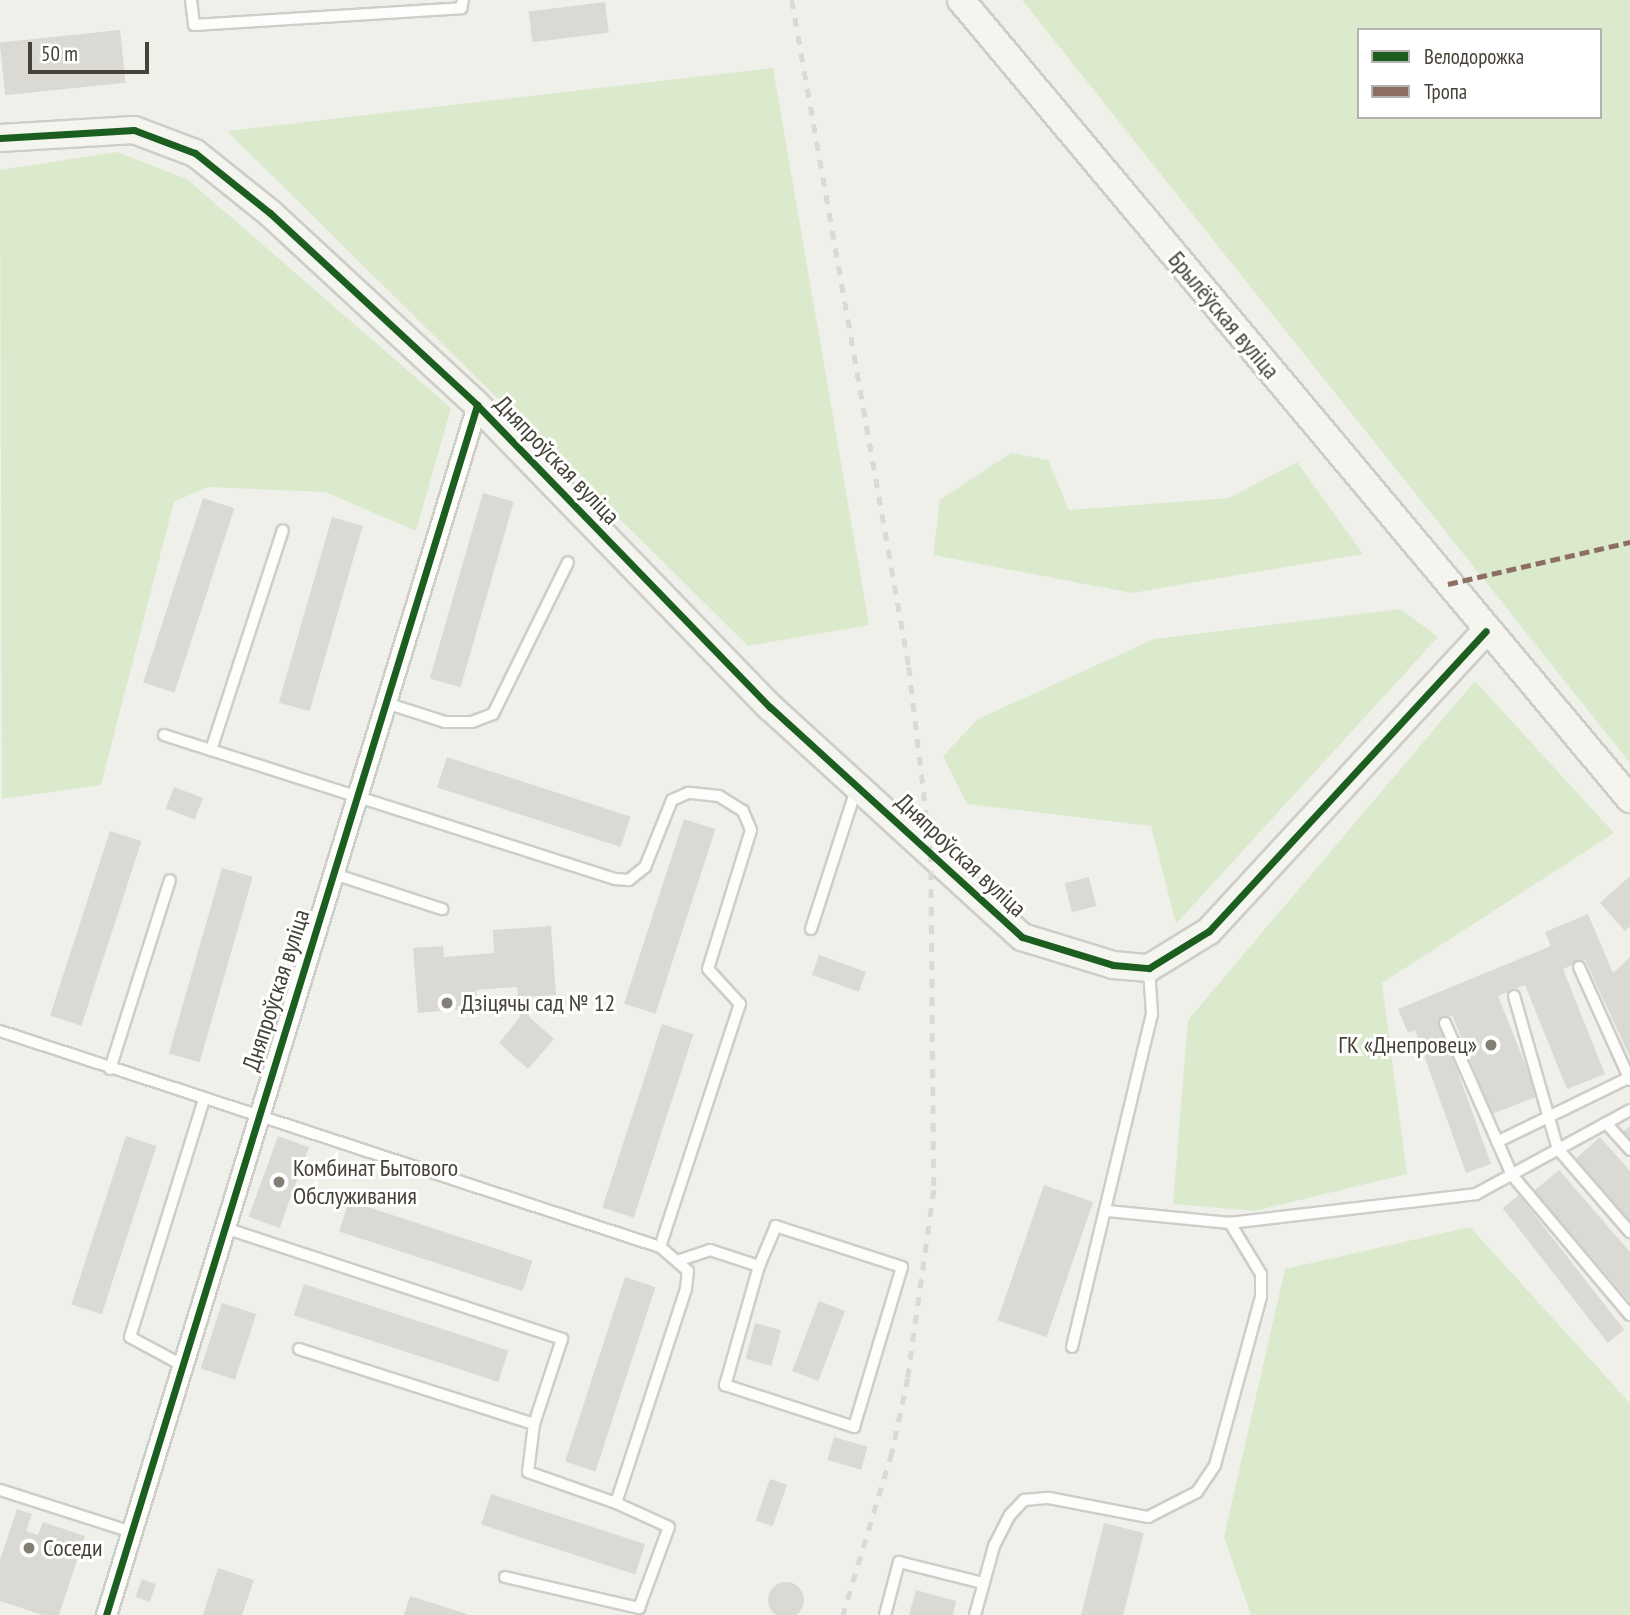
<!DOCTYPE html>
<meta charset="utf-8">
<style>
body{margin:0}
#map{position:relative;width:1630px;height:1615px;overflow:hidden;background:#f0f0eb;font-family:"PT Sans Narrow",sans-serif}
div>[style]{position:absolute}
.green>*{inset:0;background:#dbeacc}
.building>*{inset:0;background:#dad9d3;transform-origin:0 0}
.round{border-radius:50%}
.roads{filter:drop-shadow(2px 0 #cecdc8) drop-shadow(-2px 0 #cecdc8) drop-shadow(0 2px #cecdc8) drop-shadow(0 -2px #cecdc8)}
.lane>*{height:10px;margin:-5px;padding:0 5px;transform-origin:5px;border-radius:5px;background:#fdfdfc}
.street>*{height:19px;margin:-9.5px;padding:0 9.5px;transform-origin:9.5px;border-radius:9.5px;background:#fdfdfc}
.secondary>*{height:26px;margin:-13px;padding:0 13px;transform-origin:13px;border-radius:13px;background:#f5f5ef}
.rail>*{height:4.5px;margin-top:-2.25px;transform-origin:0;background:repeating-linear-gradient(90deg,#d9d9d8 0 9px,transparent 0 18px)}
.quiet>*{height:5px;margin-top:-2.5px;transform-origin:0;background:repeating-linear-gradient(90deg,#8d6e63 0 10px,transparent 0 15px)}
.cycleway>*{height:7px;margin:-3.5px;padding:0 3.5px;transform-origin:3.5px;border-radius:3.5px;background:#1b5e20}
.dots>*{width:19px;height:19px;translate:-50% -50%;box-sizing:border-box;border:4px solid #fff;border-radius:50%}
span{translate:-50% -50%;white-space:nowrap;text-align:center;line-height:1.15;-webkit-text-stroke:6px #fff;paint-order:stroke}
.street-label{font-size:24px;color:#464237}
.poi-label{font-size:24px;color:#464237}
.left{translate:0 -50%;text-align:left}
.right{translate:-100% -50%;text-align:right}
.legend{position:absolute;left:1357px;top:28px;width:245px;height:91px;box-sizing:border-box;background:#fff;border:2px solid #b5b3af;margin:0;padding:9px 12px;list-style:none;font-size:21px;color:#464237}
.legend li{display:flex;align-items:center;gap:14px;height:35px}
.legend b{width:35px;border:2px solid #b5b3af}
.scale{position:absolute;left:28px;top:42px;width:121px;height:32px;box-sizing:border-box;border:4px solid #464237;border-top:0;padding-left:9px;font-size:21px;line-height:24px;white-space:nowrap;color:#464237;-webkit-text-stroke:5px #fff;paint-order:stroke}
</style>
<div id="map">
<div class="green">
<div style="clip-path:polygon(evenodd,1022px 0,1630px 0,1630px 763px,1022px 0,1359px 30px,1600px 30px,1600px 117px,1359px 117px,1359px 30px)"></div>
<div style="clip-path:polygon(773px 68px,869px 625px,748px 646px,227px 131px)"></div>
<div style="clip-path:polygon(117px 152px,187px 179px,451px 408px,416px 531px,325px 492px,207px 487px,174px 502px,101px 785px,2px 799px,0 170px)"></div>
<div style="clip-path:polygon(1011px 453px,1048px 460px,1069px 510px,1229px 498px,1297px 462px,1363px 554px,1132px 593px,933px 555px,940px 500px)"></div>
<div style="clip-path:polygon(1401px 609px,1438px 637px,1176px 924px,1151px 826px,967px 804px,943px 756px,978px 719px,1154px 639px)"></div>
<div style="clip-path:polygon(1475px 681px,1614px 833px,1382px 983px,1407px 1174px,1254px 1211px,1173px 1204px,1188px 1020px)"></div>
<div style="clip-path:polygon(1470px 1227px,1630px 1403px,1630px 1615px,1251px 1615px,1224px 1537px,1285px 1269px)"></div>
</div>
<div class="building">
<div style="left:605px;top:2px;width:31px;height:77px;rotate:83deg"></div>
<div style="left:120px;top:30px;width:53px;height:121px;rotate:84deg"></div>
<div style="left:483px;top:493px;width:32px;height:193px;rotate:16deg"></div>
<div style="left:203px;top:498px;width:33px;height:194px;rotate:18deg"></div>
<div style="left:332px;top:517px;width:32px;height:193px;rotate:16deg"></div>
<div style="left:447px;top:757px;width:193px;height:32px;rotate:18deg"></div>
<div style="left:174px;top:787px;width:31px;height:23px;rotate:21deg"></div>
<div style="left:684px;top:819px;width:33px;height:194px;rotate:18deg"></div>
<div style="left:110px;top:831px;width:33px;height:194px;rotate:18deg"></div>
<div style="left:222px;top:868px;width:32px;height:193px;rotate:16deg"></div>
<div style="clip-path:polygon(1630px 876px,1630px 926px,1625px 931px,1600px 903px)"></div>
<div style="left:1089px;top:877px;width:30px;height:25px;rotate:76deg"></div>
<div style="clip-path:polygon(1588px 914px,1613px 973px,1630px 957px,1630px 1057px,1585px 960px,1563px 969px,1605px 1074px,1567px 1089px,1525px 985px,1498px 996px,1538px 1096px,1492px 1114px,1452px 1015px,1439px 1020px,1491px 1164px,1466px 1173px,1415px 1030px,1408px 1033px,1398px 1009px,1551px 946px,1545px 932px)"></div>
<div style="clip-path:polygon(551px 926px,556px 995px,528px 997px,529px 1017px,554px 1039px,528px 1069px,499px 1043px,520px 1017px,517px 987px,476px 990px,478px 1008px,418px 1013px,413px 948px,443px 946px,444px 957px,494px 953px,493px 930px)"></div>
<div style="left:819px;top:955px;width:50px;height:21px;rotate:20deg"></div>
<div style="left:662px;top:1024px;width:33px;height:193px;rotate:18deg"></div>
<div style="clip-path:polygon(1630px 1126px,1630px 1140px,1623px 1132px)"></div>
<div style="left:126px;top:1136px;width:32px;height:177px;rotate:18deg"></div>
<div style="left:278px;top:1136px;width:33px;height:86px;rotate:20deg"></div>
<div style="clip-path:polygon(1600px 1137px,1630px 1171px,1630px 1227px,1573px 1161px)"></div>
<div style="clip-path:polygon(1559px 1170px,1630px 1252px,1630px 1302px,1534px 1191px)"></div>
<div style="left:1044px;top:1185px;width:52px;height:143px;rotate:19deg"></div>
<div style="left:1519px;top:1195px;width:171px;height:21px;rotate:52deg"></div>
<div style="left:349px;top:1201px;width:193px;height:32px;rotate:18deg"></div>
<div style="left:625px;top:1277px;width:32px;height:194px;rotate:18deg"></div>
<div style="left:304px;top:1284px;width:215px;height:33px;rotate:18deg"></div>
<div style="left:819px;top:1301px;width:28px;height:75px;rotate:21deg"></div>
<div style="left:222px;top:1303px;width:36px;height:69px;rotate:18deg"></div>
<div style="left:755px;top:1323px;width:27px;height:37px;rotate:15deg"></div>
<div style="left:834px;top:1437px;width:35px;height:24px;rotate:16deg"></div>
<div style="left:770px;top:1479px;width:18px;height:44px;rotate:19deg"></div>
<div style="left:491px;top:1494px;width:162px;height:32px;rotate:18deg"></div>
<div style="clip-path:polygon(17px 1509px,32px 1514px,26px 1531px,38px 1535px,43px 1522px,85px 1536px,59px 1615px,43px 1615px,0 1601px,0 1560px)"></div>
<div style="left:1104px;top:1523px;width:41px;height:95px;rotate:14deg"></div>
<div style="clip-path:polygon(218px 1568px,254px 1580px,242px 1615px,203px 1615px)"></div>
<div style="left:142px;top:1579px;width:15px;height:19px;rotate:20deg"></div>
<div class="round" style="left:768px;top:1582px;width:36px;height:36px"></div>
<div style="clip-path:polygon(916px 1590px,956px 1601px,953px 1615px,909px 1615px)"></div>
<div style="clip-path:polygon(410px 1596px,467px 1614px,467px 1615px,404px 1615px)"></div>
</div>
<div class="roads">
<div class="lane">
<div style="left:191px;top:0;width:25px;rotate:83deg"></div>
<div style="left:194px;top:25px;width:268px;rotate:-3.6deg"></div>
<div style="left:461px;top:8px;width:8px;rotate:-76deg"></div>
<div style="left:386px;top:703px;width:62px;rotate:17.9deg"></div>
<div style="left:445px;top:722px;width:27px"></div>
<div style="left:472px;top:722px;width:22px;rotate:-21deg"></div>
<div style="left:493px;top:714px;width:169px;rotate:-63.7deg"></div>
<div style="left:164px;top:735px;width:49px;rotate:17.7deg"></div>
<div style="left:334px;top:874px;width:114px;rotate:18deg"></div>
<div style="left:811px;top:929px;width:146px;rotate:-72.1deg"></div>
<div style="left:1579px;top:967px;width:124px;rotate:65.7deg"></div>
<div style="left:1514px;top:996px;width:159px;rotate:74deg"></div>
<div style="left:1558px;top:1149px;width:110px;rotate:49.1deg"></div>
<div style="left:1445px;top:1023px;width:166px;rotate:66.2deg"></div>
<div style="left:1512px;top:1175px;width:183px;rotate:49.9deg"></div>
<div style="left:0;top:1031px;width:694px;rotate:18.12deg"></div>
<div style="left:660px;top:1247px;width:256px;rotate:-71.8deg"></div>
<div style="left:740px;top:1004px;width:47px;rotate:-132.4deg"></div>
<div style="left:708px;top:969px;width:145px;rotate:-72.8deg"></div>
<div style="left:751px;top:830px;width:21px;rotate:-113deg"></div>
<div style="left:743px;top:811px;width:28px;rotate:-148deg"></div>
<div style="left:719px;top:796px;width:31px;rotate:-174deg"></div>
<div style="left:688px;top:793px;width:17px;rotate:156deg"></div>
<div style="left:672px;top:800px;width:72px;rotate:111.9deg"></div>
<div style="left:645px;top:867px;width:21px;rotate:141deg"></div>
<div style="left:629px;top:880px;width:14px;rotate:-176deg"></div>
<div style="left:615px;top:879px;width:424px;rotate:-162.3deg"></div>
<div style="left:211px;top:750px;width:231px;rotate:-71.9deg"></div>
<div style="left:110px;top:1069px;width:198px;rotate:-72.4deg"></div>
<div style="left:1606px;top:1123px;width:36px;rotate:48deg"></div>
<div style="left:1497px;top:1142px;width:146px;rotate:-26deg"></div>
<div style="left:1230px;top:1223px;width:248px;rotate:-6.7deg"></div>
<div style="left:1476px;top:1194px;width:175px;rotate:-28.6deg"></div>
<div style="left:222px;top:1227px;width:358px;rotate:18.2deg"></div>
<div style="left:562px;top:1339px;width:89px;rotate:108.2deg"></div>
<div style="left:534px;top:1424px;width:48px;rotate:97.1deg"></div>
<div style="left:528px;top:1472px;width:93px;rotate:19.4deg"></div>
<div style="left:616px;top:1503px;width:225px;rotate:-71.9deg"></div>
<div style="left:686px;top:1289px;width:18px;rotate:-84deg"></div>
<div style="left:688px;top:1271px;width:37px;rotate:-139deg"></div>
<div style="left:680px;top:1260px;width:32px;rotate:-18deg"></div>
<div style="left:710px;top:1250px;width:52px;rotate:18.1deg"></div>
<div style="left:759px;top:1266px;width:124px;rotate:105.9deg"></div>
<div style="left:725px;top:1385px;width:136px;rotate:18deg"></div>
<div style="left:854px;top:1427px;width:167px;rotate:-73.3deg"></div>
<div style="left:902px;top:1267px;width:133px;rotate:-162deg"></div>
<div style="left:776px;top:1226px;width:43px;rotate:113deg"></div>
<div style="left:1072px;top:1347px;width:342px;rotate:-76.5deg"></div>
<div style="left:1152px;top:1014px;width:45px;rotate:-93.8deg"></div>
<div style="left:299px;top:1349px;width:247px;rotate:17.7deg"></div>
<div style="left:182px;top:1365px;width:59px;rotate:-151.7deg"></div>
<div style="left:130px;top:1337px;width:248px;rotate:-72.7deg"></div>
<div style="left:0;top:1490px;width:139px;rotate:17.7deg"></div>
<div style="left:505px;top:1577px;width:138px;rotate:13deg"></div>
<div style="left:639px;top:1608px;width:86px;rotate:-69.7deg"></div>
<div style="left:669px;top:1527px;width:58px;rotate:-155.6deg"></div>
<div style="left:885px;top:1615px;width:55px;rotate:-75.2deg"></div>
<div style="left:899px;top:1562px;width:87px;rotate:14deg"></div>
<div style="left:975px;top:1615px;width:72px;rotate:-74.6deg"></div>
<div style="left:994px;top:1546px;width:35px;rotate:-63deg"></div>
<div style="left:1010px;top:1515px;width:21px;rotate:-47deg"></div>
<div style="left:1024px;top:1500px;width:25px;rotate:-5deg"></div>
<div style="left:1049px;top:1498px;width:101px;rotate:10.9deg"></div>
<div style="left:1148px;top:1517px;width:55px;rotate:-27deg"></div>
<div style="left:1197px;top:1492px;width:32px;rotate:-56deg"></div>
<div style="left:1215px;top:1465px;width:174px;rotate:-74.7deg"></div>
<div style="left:1261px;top:1297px;width:23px;rotate:-90deg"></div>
<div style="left:1261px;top:1274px;width:60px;rotate:-121.3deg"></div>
<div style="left:1230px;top:1223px;width:123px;rotate:-174.4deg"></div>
</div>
<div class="street">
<div style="left:106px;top:1615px;width:1266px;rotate:-72.95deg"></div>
</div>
<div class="secondary">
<div style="left:961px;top:0;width:1042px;rotate:50.06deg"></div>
<div style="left:0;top:138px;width:134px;rotate:-3.4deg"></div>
<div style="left:134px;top:130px;width:65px;rotate:20.7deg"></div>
<div style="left:195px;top:153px;width:96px;rotate:38.7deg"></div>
<div style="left:270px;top:213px;width:282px;rotate:42.8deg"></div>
<div style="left:477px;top:405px;width:421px;rotate:45.9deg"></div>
<div style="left:770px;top:707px;width:341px;rotate:42.4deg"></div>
<div style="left:1022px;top:937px;width:95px;rotate:17.1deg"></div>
<div style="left:1113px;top:965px;width:36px;rotate:5deg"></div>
<div style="left:1149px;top:968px;width:70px;rotate:-31.7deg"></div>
<div style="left:1209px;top:931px;width:408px;rotate:-47.3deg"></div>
</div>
</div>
<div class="rail">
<div style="left:792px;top:0;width:677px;rotate:80.05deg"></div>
<div style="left:909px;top:667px;width:187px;rotate:83.3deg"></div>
<div style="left:931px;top:853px;width:337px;rotate:89.5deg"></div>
<div style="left:934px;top:1190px;width:190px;rotate:97.9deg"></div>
<div style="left:908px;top:1378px;width:77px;rotate:102deg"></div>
<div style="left:892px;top:1453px;width:169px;rotate:106.8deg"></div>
</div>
<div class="quiet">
<div style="left:1448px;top:584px;width:187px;rotate:-13deg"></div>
</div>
<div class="cycleway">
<div style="left:0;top:138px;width:134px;rotate:-3.4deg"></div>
<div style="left:134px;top:130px;width:65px;rotate:20.7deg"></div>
<div style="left:195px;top:153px;width:96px;rotate:38.7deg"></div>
<div style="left:270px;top:213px;width:282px;rotate:42.8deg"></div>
<div style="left:477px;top:405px;width:421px;rotate:45.9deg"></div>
<div style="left:770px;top:707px;width:341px;rotate:42.4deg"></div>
<div style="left:1022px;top:937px;width:95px;rotate:17.1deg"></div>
<div style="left:1113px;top:965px;width:36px;rotate:5deg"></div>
<div style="left:1149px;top:968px;width:70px;rotate:-31.7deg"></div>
<div style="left:1209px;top:931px;width:408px;rotate:-47.3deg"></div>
<div style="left:106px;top:1615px;width:1266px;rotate:-72.95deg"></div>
</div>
<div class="dots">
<div style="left:447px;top:1003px;background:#827f76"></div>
<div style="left:1491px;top:1045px;background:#827f76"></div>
<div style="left:279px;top:1182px;background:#827f76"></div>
<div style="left:29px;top:1548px;background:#827f76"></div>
</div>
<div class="street-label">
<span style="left:1224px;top:315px;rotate:50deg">Брылёўская вуліца</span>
<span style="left:557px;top:460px;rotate:46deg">Дняпроўская вуліца</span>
<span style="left:961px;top:855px;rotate:43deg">Дняпроўская вуліца</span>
<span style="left:276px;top:990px;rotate:-72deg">Дняпроўская вуліца</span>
</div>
<div class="poi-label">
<span class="left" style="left:461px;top:1003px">Дзіцячы сад № 12</span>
<span class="right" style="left:1477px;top:1045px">ГК «Днепровец»</span>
<span class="left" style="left:293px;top:1182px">Комбинат Бытового<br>Обслуживания</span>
<span class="left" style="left:43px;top:1548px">Соседи</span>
</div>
<ul class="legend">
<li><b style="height:9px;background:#1b5e20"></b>Велодорожка</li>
<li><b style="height:9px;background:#8d6e63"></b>Тропа</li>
</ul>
<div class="scale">50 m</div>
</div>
